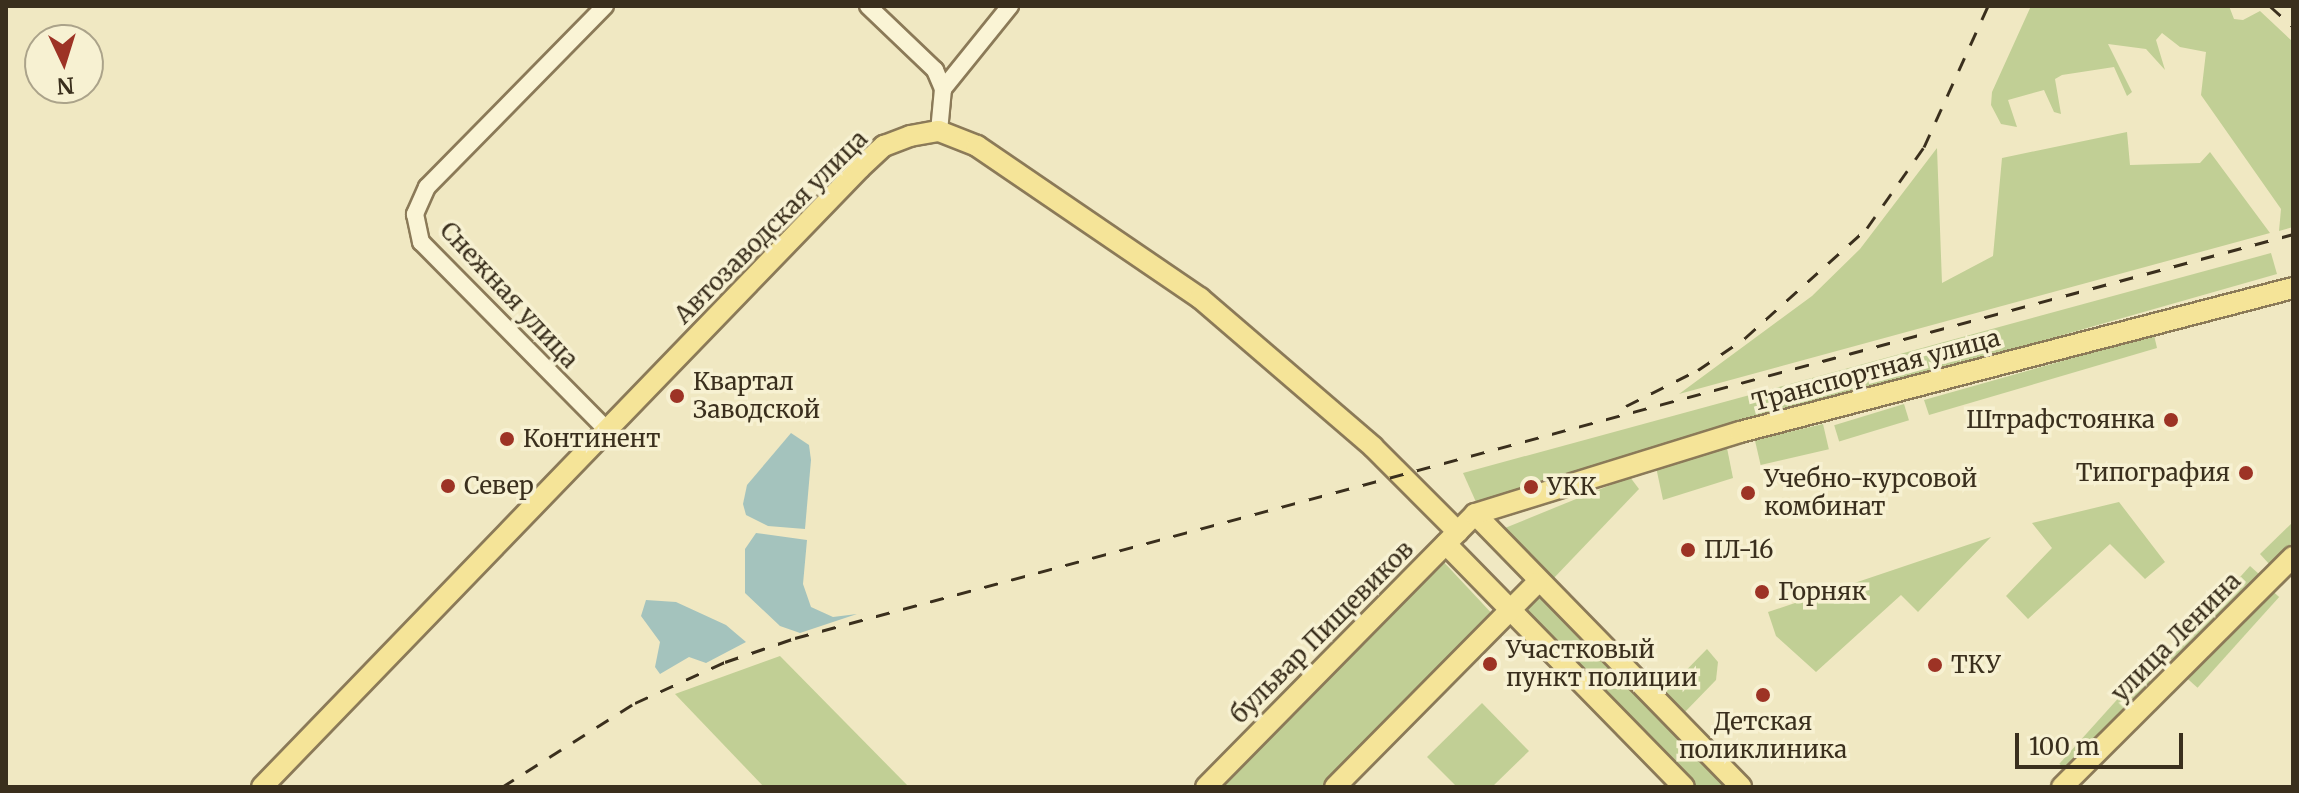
<!DOCTYPE html>
<meta charset="utf-8">
<style>
body{margin:0}
#map{position:relative;width:2299px;height:793px;overflow:hidden;background:#f0e8c2;font-family:Merriweather,serif}
div>[style]{position:absolute}
.green>*{inset:0;background:#c1cf95;transform-origin:0 0}
.water>*{inset:0;background:#a4c3bd}
.roads{filter:drop-shadow(2px 0 #8b7a58) drop-shadow(-2px 0 #8b7a58) drop-shadow(0 2px #8b7a58) drop-shadow(0 -2px #8b7a58)}
.minor>*{height:16px;margin:-8px;padding:0 8px;transform-origin:8px;border-radius:8px;background:#faf4d5}
.major>*{height:20px;margin:-10px;padding:0 10px;transform-origin:10px;border-radius:10px;background:#f5e498}
.rail>*{height:3px;margin-top:-1.5px;transform-origin:0;background:repeating-linear-gradient(90deg,#3a2f1d 0 14px,transparent 0 28px)}
.dots>*{width:22px;height:22px;translate:-50% -50%;box-sizing:border-box;border:4px solid #f7f1d2;border-radius:50%}
span{translate:-50% -50%;white-space:nowrap;text-align:center;line-height:1.15;-webkit-text-stroke:7px #f7f1d2;paint-order:stroke}
.street-label{font-size:24px;color:#3a2f1d}
.poi-label{font-size:24px;color:#3a2f1d}
.left{translate:0 -50%;text-align:left}
.right{translate:-100% -50%;text-align:right}
.frame{position:absolute;inset:0;border:8px solid #3a2f1d;pointer-events:none}
.north{position:absolute;left:24px;top:24px;width:80px;height:80px;box-sizing:border-box;background:#f7f1d2;border:2px solid #aba38a;border-radius:50%;rotate:176deg;font-size:22px;font-weight:700;line-height:32px;text-align:center;color:#3a2f1d}
.north::after{content:'';display:block;margin:auto;width:28px;height:36px;background:#9d3325;clip-path:polygon(50% 0,100% 100%,50% 72%,0 100%)}
.scale{position:absolute;left:2015px;top:733px;width:168px;height:36px;box-sizing:border-box;border:4px solid #3a2f1d;border-top:0;padding-left:10px;font-size:24px;line-height:28px;white-space:nowrap;color:#3a2f1d;-webkit-text-stroke:6px #f7f1d2;paint-order:stroke}
</style>
<div id="map">
<div class="green">
<div style="clip-path:polygon(2031px 6px,2229px 6px,2234px 19px,2243px 20px,2260px 11px,2293px 42px,2293px 227px,2279px 231px,2281px 209px,2201px 95px,2206px 52px,2180px 47px,2162px 33px,2156px 40px,2165px 70px,2146px 49px,2108px 44px,2132px 92px,2127px 96px,2114px 67px,2062px 75px,2055px 79px,2061px 114px,2054px 112px,2044px 90px,2008px 100px,2017px 127px,2001px 124px,1991px 105px,1992px 92px)"></div>
<div style="clip-path:polygon(2127px 132px,2130px 165px,2200px 163px,2210px 152px,2270px 233px,1679px 394px,1812px 296px,1860px 249px,1937px 148px,1942px 283px,1993px 256px,2002px 158px)"></div>
<div style="clip-path:polygon(2271px 253px,2277px 274px,1476px 502px,1463px 473px)"></div>
<div style="clip-path:polygon(2154px 335px,2157px 348px,1929px 415px,1924px 400px)"></div>
<div style="left:1904px;top:404px;width:17px;height:73px;rotate:73deg"></div>
<div style="left:1823px;top:424px;width:26px;height:70px;rotate:77deg"></div>
<div style="clip-path:polygon(1727px 448px,1733px 478px,1663px 500px,1656px 467px)"></div>
<div style="clip-path:polygon(1630px 477px,1639px 489px,1552px 580px,1505px 528px)"></div>
<div style="clip-path:polygon(2119px 502px,2165px 562px,2145px 579px,2110px 544px,2028px 619px,2006px 596px,2052px 548px,2032px 523px)"></div>
<div style="clip-path:polygon(2293px 522px,2293px 542px,2270px 565px,2260px 554px)"></div>
<div style="clip-path:polygon(1991px 537px,1918px 612px,1901px 595px,1816px 672px,1776px 636px,1768px 612px)"></div>
<div style="clip-path:polygon(1439px 557px,1497px 619px,1330px 787px,1214px 787px)"></div>
<div style="left:2250px;top:566px;width:15px;height:122px;rotate:42deg"></div>
<div style="left:2268px;top:587px;width:15px;height:122px;rotate:42deg"></div>
<div style="left:1539px;top:591px;width:275px;height:27px;rotate:45deg"></div>
<div style="clip-path:polygon(1707px 649px,1718px 662px,1716px 680px,1682px 715px,1662px 695px)"></div>
<div style="clip-path:polygon(780px 656px,909px 787px,764px 787px,675px 694px)"></div>
<div style="left:2141px;top:673px;width:15px;height:122px;rotate:42deg"></div>
<div style="clip-path:polygon(1482px 703px,1529px 751px,1492px 787px,1457px 787px,1427px 757px)"></div>
</div>
<div class="water">
<div style="clip-path:polygon(791px 433px,809px 445px,811px 460px,805px 529px,768px 526px,746px 515px,743px 504px,747px 485px)"></div>
<div style="clip-path:polygon(756px 533px,807px 540px,803px 584px,811px 607px,833px 617px,857px 614px,800px 633px,780px 626px,745px 593px,745px 549px)"></div>
<div style="clip-path:polygon(646px 600px,676px 602px,726px 625px,746px 642px,706px 663px,689px 657px,660px 674px,655px 667px,660px 642px,641px 616px)"></div>
</div>
<div class="roads">
<div class="minor">
<div style="left:605px;top:6px;width:254px;rotate:134.5deg"></div>
<div style="left:427px;top:187px;width:30px;rotate:114deg"></div>
<div style="left:415px;top:214px;width:29px;rotate:78deg"></div>
<div style="left:421px;top:242px;width:267px;rotate:45.3deg"></div>
<div style="left:868px;top:6px;width:93px;rotate:43.7deg"></div>
<div style="left:935px;top:70px;width:21px;rotate:67deg"></div>
<div style="left:943px;top:89px;width:42px;rotate:95.4deg"></div>
<div style="left:943px;top:89px;width:107px;rotate:-51.1deg"></div>
</div>
<div class="major">
<div style="left:1475px;top:514px;width:381px;rotate:45.7deg"></div>
<div style="left:1446px;top:544px;width:340px;rotate:45.6deg"></div>
<div style="left:262px;top:787px;width:861px;rotate:-45.99deg"></div>
<div style="left:860px;top:168px;width:33px;rotate:-43deg"></div>
<div style="left:884px;top:146px;width:28px;rotate:-21deg"></div>
<div style="left:910px;top:136px;width:29px;rotate:-10deg"></div>
<div style="left:939px;top:131px;width:41px;rotate:21.5deg"></div>
<div style="left:977px;top:146px;width:270px;rotate:34.3deg"></div>
<div style="left:1200px;top:298px;width:228px;rotate:40.7deg"></div>
<div style="left:1373px;top:447px;width:120px;rotate:45deg"></div>
<div style="left:1206px;top:787px;width:383px;rotate:-45.4deg"></div>
<div style="left:1475px;top:514px;width:277px;rotate:-17.2deg"></div>
<div style="left:1740px;top:432px;width:571px;rotate:-14.6deg"></div>
<div style="left:1335px;top:787px;width:287px;rotate:-45.3deg"></div>
<div style="left:2062px;top:787px;width:326px;rotate:-44.9deg"></div>
</div>
</div>
<div class="rail">
<div style="left:2270px;top:6px;width:31px;rotate:42deg"></div>
<div style="left:1626px;top:406px;width:80px;rotate:-26.6deg"></div>
<div style="left:1698px;top:370px;width:57px;rotate:-34.2deg"></div>
<div style="left:1745px;top:338px;width:164px;rotate:-42deg"></div>
<div style="left:1867px;top:228px;width:99px;rotate:-54.9deg"></div>
<div style="left:1924px;top:147px;width:155px;rotate:-65.6deg"></div>
<div style="left:502px;top:787px;width:157px;rotate:-32.3deg"></div>
<div style="left:635px;top:703px;width:99px;rotate:-24.5deg"></div>
<div style="left:725px;top:662px;width:74px;rotate:-18.9deg"></div>
<div style="left:795px;top:638px;width:1552px;rotate:-15.09deg"></div>
</div>
<div class="dots">
<div style="left:677px;top:396px;background:#9d3325"></div>
<div style="left:2171px;top:420px;background:#9d3325"></div>
<div style="left:507px;top:439px;background:#9d3325"></div>
<div style="left:2246px;top:473px;background:#9d3325"></div>
<div style="left:448px;top:486px;background:#9d3325"></div>
<div style="left:1531px;top:487px;background:#9d3325"></div>
<div style="left:1748px;top:493px;background:#9d3325"></div>
<div style="left:1688px;top:550px;background:#9d3325"></div>
<div style="left:1762px;top:592px;background:#9d3325"></div>
<div style="left:1490px;top:664px;background:#9d3325"></div>
<div style="left:1935px;top:665px;background:#9d3325"></div>
<div style="left:1763px;top:695px;background:#9d3325"></div>
</div>
<div class="street-label">
<span style="left:771px;top:227px;rotate:-45deg">Автозаводская улица</span>
<span style="left:509px;top:295px;rotate:47deg">Снежная улица</span>
<span style="left:1876px;top:370px;rotate:-15deg">Транспортная улица</span>
<span style="left:1322px;top:632px;rotate:-45deg">бульвар Пищевиков</span>
<span style="left:2176px;top:637px;rotate:-45deg">улица Ленина</span>
</div>
<div class="poi-label">
<span class="left" style="left:693px;top:396px">Квартал<br>Заводской</span>
<span class="right" style="left:2155px;top:420px">Штрафстоянка</span>
<span class="left" style="left:523px;top:439px">Континент</span>
<span class="right" style="left:2230px;top:473px">Типография</span>
<span class="left" style="left:1764px;top:493px">Учебно-курсовой<br>комбинат</span>
<span class="left" style="left:464px;top:486px">Север</span>
<span class="left" style="left:1547px;top:487px">УКК</span>
<span class="left" style="left:1704px;top:550px">ПЛ-16</span>
<span class="left" style="left:1778px;top:592px">Горняк</span>
<span class="left" style="left:1506px;top:664px">Участковый<br>пункт полиции</span>
<span class="left" style="left:1951px;top:665px">ТКУ</span>
<span style="left:1763px;top:736px">Детская<br>поликлиника</span>
</div>
<div class="frame"></div>
<div class="north">N</div>
<div class="scale">100 m</div>
</div>
